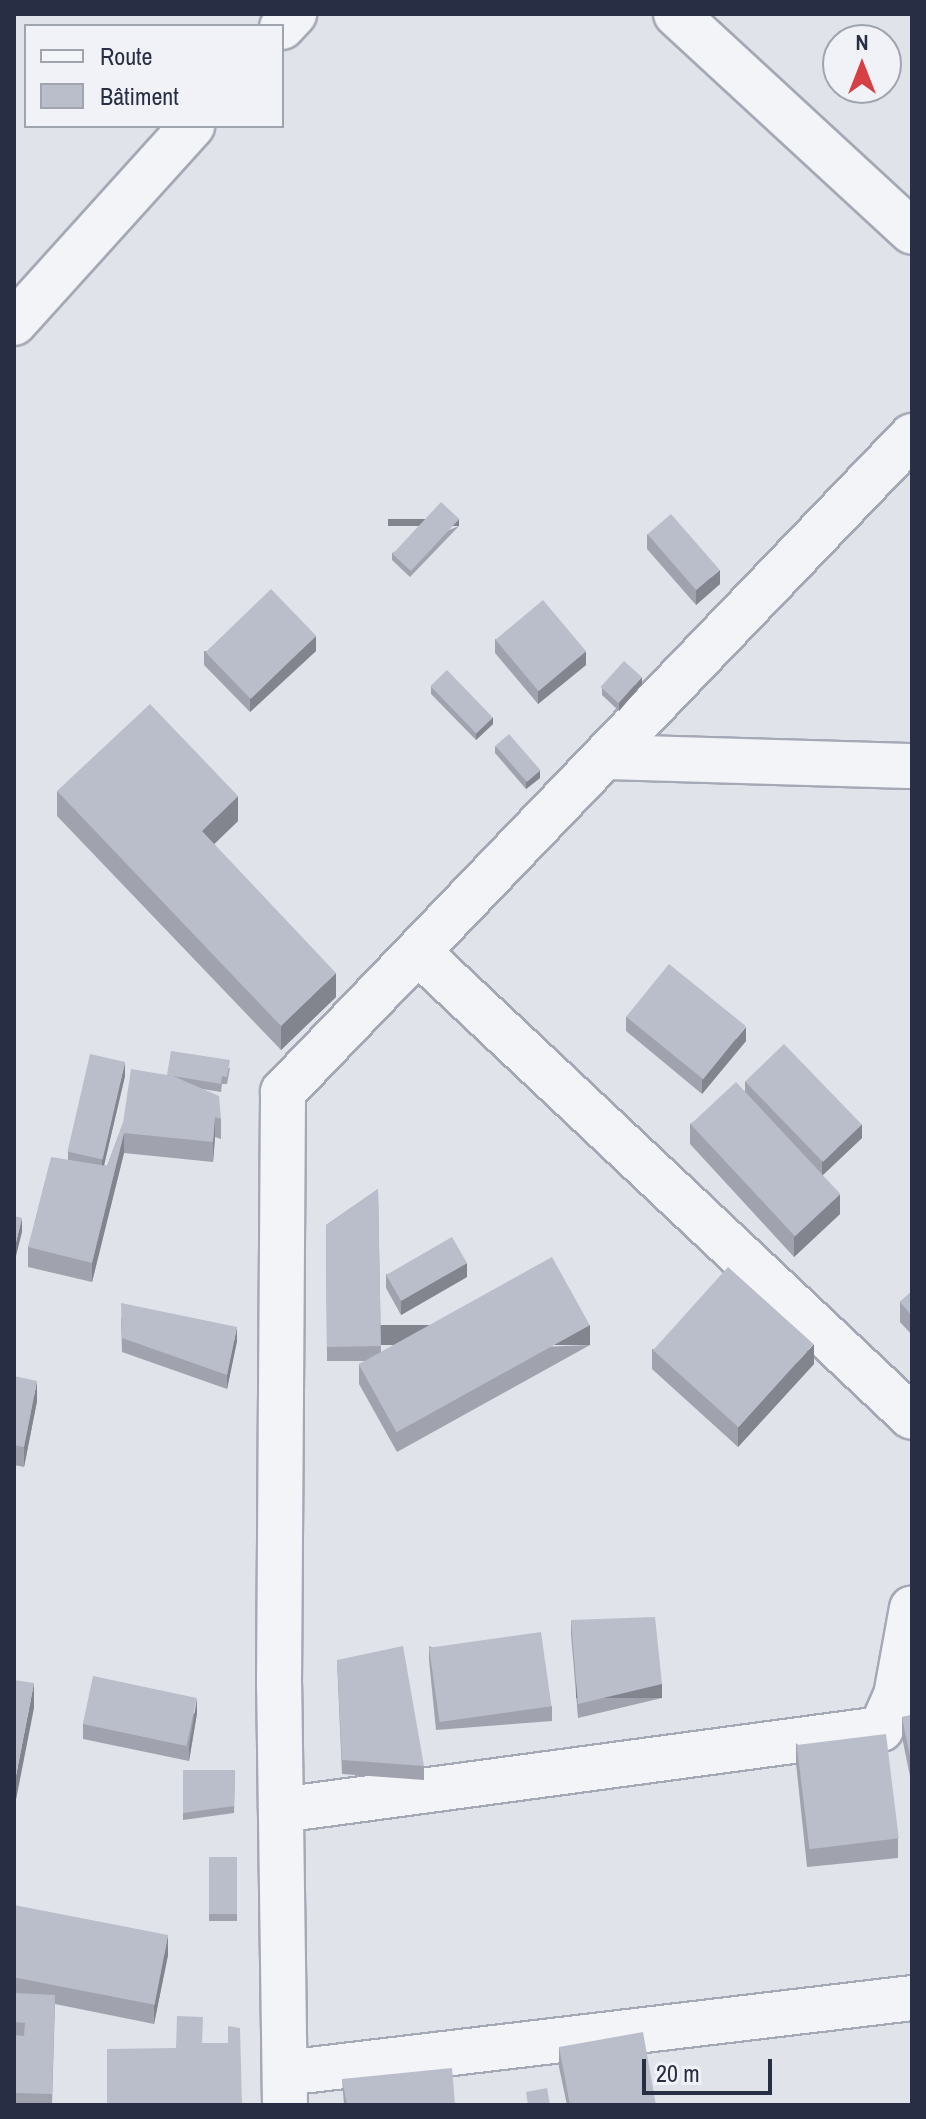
<!DOCTYPE html>
<meta charset="utf-8">
<style>
body{margin:0}
#map{position:relative;width:926px;height:2119px;overflow:hidden;background:#e0e3ea;font-family:"Archivo Narrow",sans-serif}
div>[style]{position:absolute}
.roads{filter:drop-shadow(2px 0 #a5a9b5) drop-shadow(-2px 0 #a5a9b5) drop-shadow(0 2px #a5a9b5) drop-shadow(0 -2px #a5a9b5)}
.minor>*{height:44px;margin:-22px;padding:0 22px;transform-origin:22px;border-radius:22px;background:#f3f4f8}
.wall>*{inset:0;background:#a0a3ae;transform-origin:0 0}
.shaded-wall>*{inset:0;background:#82858d;transform-origin:0 0}
.building>*{inset:0;background:#babeca;transform-origin:0 0}
span{translate:-50% -50%;white-space:nowrap;text-align:center;line-height:1.15;-webkit-text-stroke:7px #f0f2f7;paint-order:stroke}
.frame{position:absolute;inset:0;border:16px solid #282e43;pointer-events:none}
.legend{position:absolute;left:24px;top:24px;width:260px;height:104px;box-sizing:border-box;background:#f0f2f7;border:2px solid #a0a4af;margin:0;padding:10px 14px;list-style:none;font-size:24px;color:#282e43}
.legend li{display:flex;align-items:center;gap:16px;height:40px}
.legend b{width:40px;border:2px solid #a0a4af}
.north{position:absolute;left:822px;top:24px;width:80px;height:80px;box-sizing:border-box;background:#f0f2f7;border:2px solid #a0a4af;border-radius:50%;rotate:0deg;font-size:22px;font-weight:700;line-height:32px;text-align:center;color:#282e43}
.north::after{content:'';display:block;margin:auto;width:28px;height:36px;background:#d63f44;clip-path:polygon(50% 0,100% 100%,50% 72%,0 100%)}
.scale{position:absolute;left:642px;top:2059px;width:130px;height:36px;box-sizing:border-box;border:4px solid #282e43;border-top:0;padding-left:10px;font-size:24px;line-height:28px;white-space:nowrap;color:#282e43;-webkit-text-stroke:6px #f0f2f7;paint-order:stroke}
</style>
<div id="map">
<div class="roads">
<div class="minor">
<div style="left:676px;top:14px;width:321px;rotate:42.7deg"></div>
<div style="left:282px;top:27px;width:18px;rotate:-47deg"></div>
<div style="left:14px;top:323px;width:266px;rotate:-47.9deg"></div>
<div style="left:605px;top:757px;width:307px;rotate:1.7deg"></div>
<div style="left:418px;top:952px;width:678px;rotate:43.27deg"></div>
<div style="left:281px;top:1810px;width:605px;rotate:-7.69deg"></div>
<div style="left:881px;top:1729px;width:36px;rotate:-66deg"></div>
<div style="left:896px;top:1696px;width:89px;rotate:-79.7deg"></div>
<div style="left:285px;top:2073px;width:631px;rotate:-6.82deg"></div>
<div style="left:285px;top:2105px;width:420px;rotate:-90.8deg"></div>
<div style="left:279px;top:1685px;width:593px;rotate:-89.61deg"></div>
<div style="left:283px;top:1092px;width:909px;rotate:-46.2deg"></div>
</div>
</div>
<div class="wall">
<div style="clip-path:polygon(459px 526px,410px 577px,392px 560px,392px 553px)"></div>
<div style="clip-path:polygon(647px 534px,720px 584px,696px 605px,647px 549px)"></div>
<div style="clip-path:polygon(495px 639px,586px 665px,538px 704px,495px 653px)"></div>
<div style="clip-path:polygon(204px 651px,316px 651px,250px 712px,204px 665px)"></div>
<div style="clip-path:polygon(642px 684px,619px 711px,602px 695px,602px 688px)"></div>
<div style="clip-path:polygon(431px 686px,493px 724px,476px 740px,431px 694px)"></div>
<div style="clip-path:polygon(495px 746px,540px 778px,526px 789px,495px 753px)"></div>
<div style="clip-path:polygon(57px 791px,238px 821px,214px 844px,336px 997px,281px 1050px,57px 816px)"></div>
<div style="clip-path:polygon(626px 1017px,746px 1041px,702px 1094px,626px 1031px)"></div>
<div style="clip-path:polygon(230px 1068px,227px 1084px,222px 1084px,221px 1092px,202px 1089px,221px 1119px,221px 1139px,215px 1137px,213px 1162px,124px 1153px,92px 1282px,28px 1267px,28px 1247px,68px 1160px,68px 1152px,125px 1076px,104px 1165px,107px 1166px,123px 1123px,167px 1075px)"></div>
<div style="clip-path:polygon(745px 1081px,862px 1138px,822px 1175px,840px 1214px,794px 1257px,690px 1144px,690px 1124px,745px 1091px)"></div>
<div style="clip-path:polygon(378px 1189px,381px 1353px,590px 1345px,397px 1452px,359px 1384px,359px 1364px,366px 1361px,327px 1361px,326px 1225px)"></div>
<div style="clip-path:polygon(386px 1274px,467px 1277px,401px 1315px,386px 1288px)"></div>
<div style="clip-path:polygon(912px 1291px,912px 1335px,900px 1322px,900px 1302px)"></div>
<div style="clip-path:polygon(121px 1318px,237px 1341px,227px 1389px,122px 1352px)"></div>
<div style="clip-path:polygon(652px 1349px,814px 1364px,738px 1447px,652px 1369px)"></div>
<div style="clip-path:polygon(14px 1376px,37px 1401px,24px 1467px,14px 1465px)"></div>
<div style="clip-path:polygon(571px 1620px,662px 1698px,578px 1718px,571px 1634px)"></div>
<div style="clip-path:polygon(429px 1646px,552px 1706px,552px 1721px,436px 1730px,429px 1660px)"></div>
<div style="clip-path:polygon(337px 1660px,424px 1766px,424px 1780px,342px 1774px)"></div>
<div style="clip-path:polygon(197px 1713px,189px 1761px,83px 1739px,83px 1724px)"></div>
<div style="clip-path:polygon(912px 1715px,912px 1786px,902px 1737px,902px 1717px)"></div>
<div style="clip-path:polygon(796px 1743px,898px 1838px,898px 1858px,807px 1867px,796px 1763px)"></div>
<div style="clip-path:polygon(183px 1770px,235px 1770px,234px 1813px,183px 1820px)"></div>
<div style="left:209px;top:1857px;width:28px;height:64px"></div>
<div style="clip-path:polygon(14px 1905px,168px 1955px,154px 2024px,55px 2004px,52px 2105px,14px 2105px)"></div>
<div style="clip-path:polygon(559px 2047px,656px 2105px,567px 2105px,559px 2067px)"></div>
<div style="clip-path:polygon(342px 2079px,455px 2105px,344px 2105px)"></div>
</div>
<div class="shaded-wall">
<div style="left:459px;top:519px;width:7px;height:71px;rotate:90deg"></div>
<div style="clip-path:polygon(720px 570px,720px 584px,696px 605px,696px 590px)"></div>
<div style="clip-path:polygon(316px 636px,316px 651px,250px 712px,250px 698px)"></div>
<div style="clip-path:polygon(586px 651px,586px 665px,538px 704px,538px 690px)"></div>
<div style="clip-path:polygon(642px 677px,642px 684px,619px 711px,619px 703px)"></div>
<div style="clip-path:polygon(493px 717px,493px 724px,476px 740px,476px 733px)"></div>
<div style="clip-path:polygon(540px 770px,540px 778px,526px 789px,526px 781px)"></div>
<div style="clip-path:polygon(238px 796px,238px 821px,202px 856px,202px 831px)"></div>
<div style="clip-path:polygon(336px 973px,336px 997px,281px 1050px,281px 1026px)"></div>
<div style="clip-path:polygon(746px 1027px,746px 1041px,702px 1094px,702px 1080px)"></div>
<div style="clip-path:polygon(125px 1062px,125px 1076px,102px 1174px,102px 1160px)"></div>
<div style="clip-path:polygon(215px 1117px,215px 1137px,213px 1162px,213px 1142px)"></div>
<div style="clip-path:polygon(862px 1124px,862px 1138px,822px 1176px,822px 1161px)"></div>
<div style="clip-path:polygon(124px 1133px,124px 1153px,92px 1282px,92px 1263px)"></div>
<div style="clip-path:polygon(840px 1194px,840px 1214px,794px 1257px,794px 1237px)"></div>
<div style="clip-path:polygon(22px 1218px,22px 1232px,14px 1264px,14px 1250px)"></div>
<div style="clip-path:polygon(467px 1263px,467px 1277px,401px 1315px,401px 1300px)"></div>
<div style="left:590px;top:1325px;width:20px;height:221px;rotate:90deg"></div>
<div style="clip-path:polygon(237px 1327px,237px 1341px,227px 1389px,227px 1375px)"></div>
<div style="clip-path:polygon(814px 1344px,814px 1364px,738px 1447px,738px 1427px)"></div>
<div style="clip-path:polygon(37px 1381px,37px 1401px,24px 1467px,24px 1447px)"></div>
<div style="clip-path:polygon(34px 1683px,34px 1708px,14px 1810px,14px 1786px)"></div>
<div style="left:662px;top:1684px;width:14px;height:86px;rotate:90deg"></div>
<div style="clip-path:polygon(197px 1698px,197px 1713px,189px 1761px,189px 1746px)"></div>
<div style="clip-path:polygon(168px 1935px,168px 1955px,154px 2024px,154px 2004px)"></div>
</div>
<div class="building">
<div style="left:441px;top:502px;width:25px;height:71px;rotate:43deg"></div>
<div style="left:671px;top:514px;width:74px;height:31px;rotate:49deg"></div>
<div style="left:271px;top:589px;width:65px;height:91px;rotate:46deg"></div>
<div style="left:543px;top:600px;width:67px;height:62px;rotate:50deg"></div>
<div style="left:624px;top:661px;width:24px;height:35px;rotate:42deg"></div>
<div style="left:447px;top:670px;width:66px;height:23px;rotate:46deg"></div>
<div style="clip-path:polygon(150px 704px,238px 796px,202px 831px,336px 973px,281px 1026px,57px 791px)"></div>
<div style="left:509px;top:734px;width:48px;height:18px;rotate:49deg"></div>
<div style="left:669px;top:964px;width:99px;height:68px;rotate:39deg"></div>
<div style="left:784px;top:1044px;width:112px;height:54px;rotate:46deg"></div>
<div style="clip-path:polygon(171px 1051px,230px 1060px,227px 1077px,222px 1076px,221px 1084px,167px 1075px)"></div>
<div style="left:90px;top:1054px;width:36px;height:100px;rotate:13deg"></div>
<div style="clip-path:polygon(131px 1069px,173px 1076px,219px 1096px,221px 1119px,215px 1117px,213px 1142px,124px 1133px,92px 1263px,28px 1247px,51px 1157px,107px 1166px,123px 1123px)"></div>
<div style="left:736px;top:1082px;width:153px;height:62px;rotate:47deg"></div>
<div style="clip-path:polygon(378px 1189px,381px 1346px,327px 1347px,326px 1225px)"></div>
<div style="clip-path:polygon(14px 1216px,22px 1218px,14px 1250px)"></div>
<div style="left:452px;top:1237px;width:30px;height:76px;rotate:60deg"></div>
<div style="left:552px;top:1257px;width:78px;height:221px;rotate:61deg"></div>
<div style="left:728px;top:1267px;width:115px;height:112px;rotate:42deg"></div>
<div style="clip-path:polygon(912px 1291px,912px 1316px,900px 1302px)"></div>
<div style="clip-path:polygon(121px 1303px,237px 1327px,227px 1375px,122px 1338px)"></div>
<div style="clip-path:polygon(14px 1376px,37px 1381px,24px 1447px,14px 1445px)"></div>
<div style="clip-path:polygon(655px 1617px,662px 1684px,578px 1704px,571px 1620px)"></div>
<div style="left:541px;top:1632px;width:75px;height:113px;rotate:82deg"></div>
<div style="clip-path:polygon(403px 1646px,424px 1766px,342px 1760px,337px 1660px)"></div>
<div style="left:93px;top:1676px;width:106px;height:49px;rotate:12deg"></div>
<div style="clip-path:polygon(14px 1680px,34px 1683px,14px 1786px)"></div>
<div style="clip-path:polygon(912px 1715px,912px 1766px,902px 1717px)"></div>
<div style="left:886px;top:1734px;width:105px;height:90px;rotate:83deg"></div>
<div style="clip-path:polygon(183px 1770px,235px 1770px,234px 1806px,183px 1813px)"></div>
<div style="left:209px;top:1857px;width:28px;height:57px"></div>
<div style="left:14px;top:1905px;width:157px;height:71px;rotate:11deg"></div>
<div style="clip-path:polygon(14px 1993px,55px 1995px,52px 2094px,14px 2093px,14px 2035px,24px 2036px,25px 2023px,14px 2022px)"></div>
<div style="clip-path:polygon(177px 2016px,203px 2017px,202px 2043px,228px 2043px,228px 2026px,240px 2028px,242px 2105px,107px 2105px,107px 2049px,176px 2048px)"></div>
<div style="clip-path:polygon(643px 2032px,656px 2105px,570px 2105px,559px 2047px)"></div>
<div style="clip-path:polygon(452px 2068px,455px 2105px,347px 2105px,342px 2079px)"></div>
<div style="clip-path:polygon(547px 2088px,550px 2105px,528px 2105px,526px 2092px)"></div>
</div>
<div class="frame"></div>
<ul class="legend">
<li><b style="height:10px;background:#f3f4f8"></b>Route</li>
<li><b style="height:22px;background:#babeca"></b>Bâtiment</li>
</ul>
<div class="north">N</div>
<div class="scale">20 m</div>
</div>
